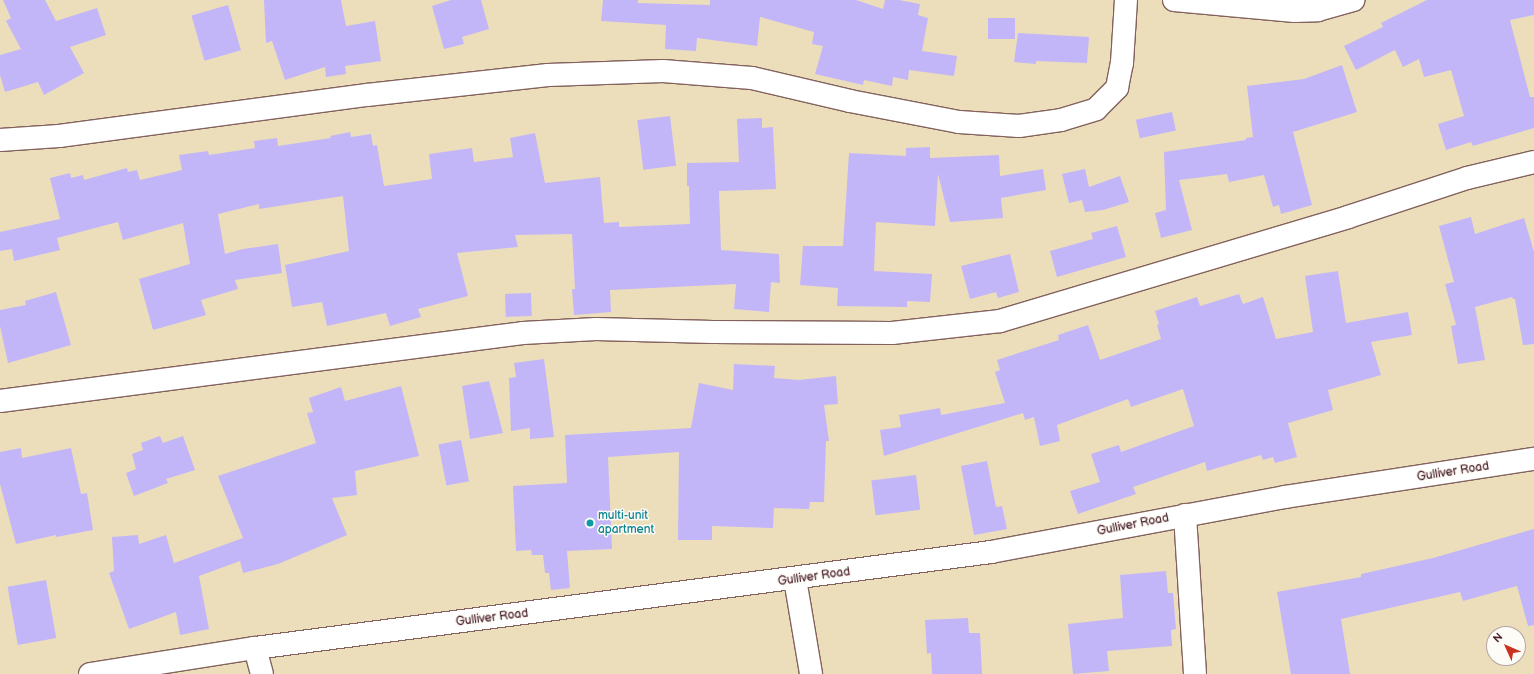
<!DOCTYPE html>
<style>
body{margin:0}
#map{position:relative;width:1534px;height:674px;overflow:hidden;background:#ecdebb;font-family:"Balsamiq Sans",sans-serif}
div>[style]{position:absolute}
.building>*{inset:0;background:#c2b6f9;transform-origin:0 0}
.roads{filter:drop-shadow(1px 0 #83625d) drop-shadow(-1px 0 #83625d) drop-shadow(0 1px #83625d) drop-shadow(0 -1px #83625d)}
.minor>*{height:22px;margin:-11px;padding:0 11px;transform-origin:11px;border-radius:11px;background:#fff}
.dots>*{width:11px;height:11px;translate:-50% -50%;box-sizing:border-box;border:2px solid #fdfcf7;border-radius:50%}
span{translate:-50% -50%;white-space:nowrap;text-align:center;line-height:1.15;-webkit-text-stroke:3px #fdfcf7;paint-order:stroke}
.street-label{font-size:12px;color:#4a1f2b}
.culture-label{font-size:12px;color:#0d838f}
.left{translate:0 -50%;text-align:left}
.north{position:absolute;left:1486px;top:626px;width:40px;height:40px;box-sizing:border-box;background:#fdfcf7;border:1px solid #b5a4a5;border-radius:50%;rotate:315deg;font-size:11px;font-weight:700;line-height:16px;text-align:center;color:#4a1f2b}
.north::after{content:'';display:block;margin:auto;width:14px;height:18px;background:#c8321e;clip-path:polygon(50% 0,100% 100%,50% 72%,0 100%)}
</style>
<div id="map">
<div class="building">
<div style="clip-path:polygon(3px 0,45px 0,56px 21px,97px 8px,106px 35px,70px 47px,84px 73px,44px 95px,38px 82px,5px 92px,0 75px,0 55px,21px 49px,6px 21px,11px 18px)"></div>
<div style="clip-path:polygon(264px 0,341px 0,346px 26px,375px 21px,381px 61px,345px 66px,346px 74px,326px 77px,325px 67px,285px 80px,272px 41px,266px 43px)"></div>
<div style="clip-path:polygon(451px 0,481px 0,489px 29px,462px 37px,464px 44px,444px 49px,432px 6px)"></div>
<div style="clip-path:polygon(603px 0,638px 0,638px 3px,710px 5px,710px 0,856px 0,883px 9px,885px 0,899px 0,920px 4px,918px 15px,928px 18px,922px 51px,957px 56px,954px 76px,909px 70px,908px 80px,893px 77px,892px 86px,864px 80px,863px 85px,815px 74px,823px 46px,812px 44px,814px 32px,760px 17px,757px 46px,697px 38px,696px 51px,665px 49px,666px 25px,601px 21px)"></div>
<div style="clip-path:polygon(1427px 0,1534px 0,1534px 15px,1510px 20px,1530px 97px,1534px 97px,1534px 128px,1473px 146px,1471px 142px,1446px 150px,1438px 124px,1464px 116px,1451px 70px,1424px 77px,1419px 59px,1403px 67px,1395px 50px,1356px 70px,1344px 46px,1383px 27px,1381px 23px)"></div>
<div style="left:228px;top:5px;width:47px;height:38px;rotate:74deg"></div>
<div style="left:1015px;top:18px;width:21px;height:27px;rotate:90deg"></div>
<div style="clip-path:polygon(1018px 33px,1089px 37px,1087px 63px,1036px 61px,1036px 64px,1014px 62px)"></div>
<div style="clip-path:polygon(1342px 65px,1357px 112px,1293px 132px,1312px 205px,1281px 214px,1279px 205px,1273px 207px,1264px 175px,1229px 182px,1227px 174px,1179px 180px,1192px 230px,1161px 238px,1155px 213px,1166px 210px,1164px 152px,1246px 140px,1246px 138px,1253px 137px,1247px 86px,1304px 79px)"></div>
<div style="left:1172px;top:112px;width:19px;height:37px;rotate:78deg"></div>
<div style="left:670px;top:116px;width:50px;height:33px;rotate:83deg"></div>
<div style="clip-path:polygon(762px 118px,762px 128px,773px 127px,776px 189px,719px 191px,721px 250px,779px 254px,780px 283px,771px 282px,769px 312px,734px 309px,736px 284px,610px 290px,611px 312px,574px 315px,572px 289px,575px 289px,572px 234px,515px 235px,518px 247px,457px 253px,468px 296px,418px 309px,421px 317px,390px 326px,386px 313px,327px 326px,322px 302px,292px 307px,285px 265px,349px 251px,343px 196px,259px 209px,259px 204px,218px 214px,225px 254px,243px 249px,278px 244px,282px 273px,235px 280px,238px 289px,201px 300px,206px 315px,153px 330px,139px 279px,190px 264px,183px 223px,123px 240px,118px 222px,57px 238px,60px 250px,14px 261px,12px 249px,0 251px,0 232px,60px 219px,50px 178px,70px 173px,71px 178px,83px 175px,84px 180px,127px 168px,128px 172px,137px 170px,140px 180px,182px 170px,179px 155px,208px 151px,209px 155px,255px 148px,254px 141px,277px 138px,278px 146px,331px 138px,330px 136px,350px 132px,351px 137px,371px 134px,373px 146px,377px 145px,384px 186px,432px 179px,429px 154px,472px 148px,474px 162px,513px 157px,510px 138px,535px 133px,545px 183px,600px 177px,604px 223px,619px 222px,619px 227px,690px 224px,689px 186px,687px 186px,687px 163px,739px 162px,737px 119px)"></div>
<div style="clip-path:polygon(930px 147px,930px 158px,999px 155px,1000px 176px,1043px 169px,1046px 190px,1001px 198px,1003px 218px,950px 222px,938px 174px,935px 226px,876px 222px,874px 271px,932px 274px,930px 302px,907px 301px,907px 307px,837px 306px,838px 288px,800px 285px,803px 246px,843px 246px,849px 153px,906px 156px,906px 148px)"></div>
<div style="clip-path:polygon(1085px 169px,1089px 187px,1120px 176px,1129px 202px,1103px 210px,1085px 212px,1082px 200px,1069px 203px,1062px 174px)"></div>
<div style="clip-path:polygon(1471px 217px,1475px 234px,1524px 218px,1534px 252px,1534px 344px,1523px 345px,1515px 299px,1513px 299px,1512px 297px,1475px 307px,1485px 360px,1458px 364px,1451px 326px,1456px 325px,1445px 284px,1454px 282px,1439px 226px)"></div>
<div style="clip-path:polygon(1117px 226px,1126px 257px,1057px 277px,1050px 251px,1093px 239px,1091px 233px)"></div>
<div style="clip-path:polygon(1010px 254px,1019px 292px,998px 298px,996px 292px,970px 299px,961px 266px)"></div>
<div style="clip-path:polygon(1338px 271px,1346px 323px,1408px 312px,1412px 335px,1371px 342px,1381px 375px,1328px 390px,1333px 410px,1288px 423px,1297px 457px,1275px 463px,1273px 457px,1263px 460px,1261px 455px,1207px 471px,1205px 462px,1133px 487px,1136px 494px,1078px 514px,1070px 491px,1100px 482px,1091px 454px,1119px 445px,1121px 452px,1194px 426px,1183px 389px,1131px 407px,1128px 399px,1057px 425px,1060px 441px,1040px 446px,1034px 417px,1025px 420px,1023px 413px,884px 456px,880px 430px,901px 427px,899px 415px,940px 408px,941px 415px,1005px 403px,995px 372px,1000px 370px,997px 360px,1059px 340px,1058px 335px,1088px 325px,1100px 360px,1161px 339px,1157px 325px,1159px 324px,1155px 311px,1197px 297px,1200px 306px,1239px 294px,1243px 304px,1263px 297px,1276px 339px,1313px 332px,1305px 276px)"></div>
<div style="clip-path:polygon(56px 292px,71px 345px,8px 363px,0 326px,0 310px,26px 305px,25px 301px)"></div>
<div style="left:531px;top:293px;width:23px;height:26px;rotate:88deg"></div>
<div style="clip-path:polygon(544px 359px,554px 437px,530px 439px,530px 428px,511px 431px,509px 378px,516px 377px,514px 363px)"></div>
<div style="clip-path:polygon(734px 364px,775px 366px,774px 378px,799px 380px,836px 376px,838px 404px,824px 405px,829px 441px,826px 441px,824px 502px,810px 502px,809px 509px,774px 508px,773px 528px,712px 526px,712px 540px,678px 540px,679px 452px,608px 457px,612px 549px,567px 551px,570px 588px,551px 590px,549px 573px,545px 573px,543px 555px,532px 555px,531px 550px,516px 551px,513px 486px,567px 483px,565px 435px,691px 428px,699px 383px,733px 390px)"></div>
<div style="clip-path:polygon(489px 381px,503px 433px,470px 439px,462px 386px)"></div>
<div style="clip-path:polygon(401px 386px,419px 456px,355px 471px,357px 495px,332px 498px,347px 535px,278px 564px,243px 573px,240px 561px,199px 576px,209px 629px,180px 635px,176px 612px,129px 629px,109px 573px,114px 571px,112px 537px,138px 535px,139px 544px,166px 535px,174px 563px,243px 538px,218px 476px,316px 443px,307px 413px,313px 412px,309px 398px,341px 387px,345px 401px)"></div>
<div style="clip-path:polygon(160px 436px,163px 443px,183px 436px,195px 470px,166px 479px,168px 483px,134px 496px,126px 473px,136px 469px,132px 454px,143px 450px,141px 443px)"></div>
<div style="left:461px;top:440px;width:42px;height:23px;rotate:79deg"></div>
<div style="clip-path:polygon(21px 448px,22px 458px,71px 448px,81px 494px,87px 493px,93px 530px,56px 537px,56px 535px,16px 544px,0 484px,0 452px)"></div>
<div style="clip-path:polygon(987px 461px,996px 507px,1002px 506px,1007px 529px,974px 535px,961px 466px)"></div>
<div style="left:916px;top:475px;width:35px;height:45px;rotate:83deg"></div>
<div style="clip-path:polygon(1534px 529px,1534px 625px,1528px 626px,1517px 586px,1463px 601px,1460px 592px,1341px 619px,1350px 674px,1291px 674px,1277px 592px,1361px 577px,1361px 574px,1433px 558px)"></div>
<div style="clip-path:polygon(1166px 571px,1168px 593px,1173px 593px,1176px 629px,1171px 630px,1172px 646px,1107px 651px,1109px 671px,1073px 674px,1068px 624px,1123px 618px,1120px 575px)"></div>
<div style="left:46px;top:580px;width:59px;height:39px;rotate:80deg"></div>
<div style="clip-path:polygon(968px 618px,969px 633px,980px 633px,982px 674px,932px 674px,931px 653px,927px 654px,925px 620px)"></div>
</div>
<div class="roads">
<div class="minor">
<div style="left:1174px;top:0;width:121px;rotate:5.2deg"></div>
<div style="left:1294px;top:11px;width:24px;rotate:-2deg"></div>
<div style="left:1318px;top:10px;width:37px;rotate:-16deg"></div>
<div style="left:0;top:140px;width:59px;rotate:-3.9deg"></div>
<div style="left:59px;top:136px;width:311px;rotate:-7.6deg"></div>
<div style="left:367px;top:95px;width:182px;rotate:-6.3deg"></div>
<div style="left:548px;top:75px;width:115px;rotate:-2deg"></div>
<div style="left:663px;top:71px;width:89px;rotate:4.5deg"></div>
<div style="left:752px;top:78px;width:101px;rotate:13.2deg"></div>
<div style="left:850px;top:101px;width:111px;rotate:10.9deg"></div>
<div style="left:959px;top:122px;width:60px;rotate:3.8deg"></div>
<div style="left:1019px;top:126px;width:42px;rotate:-8.1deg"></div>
<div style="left:1061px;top:120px;width:37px;rotate:-17deg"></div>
<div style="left:1096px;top:109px;width:30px;rotate:-45deg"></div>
<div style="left:1117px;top:88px;width:25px;rotate:-79deg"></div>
<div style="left:1122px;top:63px;width:63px;rotate:-86.4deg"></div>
<div style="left:0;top:401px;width:527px;rotate:-7.41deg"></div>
<div style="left:523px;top:333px;width:73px;rotate:-3.1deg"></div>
<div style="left:596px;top:329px;width:117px;rotate:1.5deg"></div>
<div style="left:713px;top:332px;width:179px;rotate:0.3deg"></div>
<div style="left:892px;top:333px;width:109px;rotate:-6.3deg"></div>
<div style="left:1000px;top:321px;width:363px;rotate:-16.6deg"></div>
<div style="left:1348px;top:217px;width:125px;rotate:-18.1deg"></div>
<div style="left:1467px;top:178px;width:69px;rotate:-13.4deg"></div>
<div style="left:1185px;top:515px;width:159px;rotate:86.4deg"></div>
<div style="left:795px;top:579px;width:96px;rotate:80.4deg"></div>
<div style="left:255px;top:648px;width:27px;rotate:75deg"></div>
<div style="left:90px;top:674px;width:167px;rotate:-9deg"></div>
<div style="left:255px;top:648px;width:742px;rotate:-7.43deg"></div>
<div style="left:991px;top:552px;width:299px;rotate:-10.6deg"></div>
<div style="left:1285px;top:497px;width:252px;rotate:-8.7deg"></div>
</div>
</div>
<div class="dots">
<div style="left:590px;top:523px;background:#0f9aa8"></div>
</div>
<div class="street-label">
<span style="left:1453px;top:472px;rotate:-9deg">Gulliver Road</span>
<span style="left:1133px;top:525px;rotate:-11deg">Gulliver Road</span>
<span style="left:814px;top:577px;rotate:-8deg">Gulliver Road</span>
<span style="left:492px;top:618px;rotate:-7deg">Gulliver Road</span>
</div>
<div class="culture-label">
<span class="left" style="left:598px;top:523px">multi-unit<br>apartment</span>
</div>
<div class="north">N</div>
</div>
